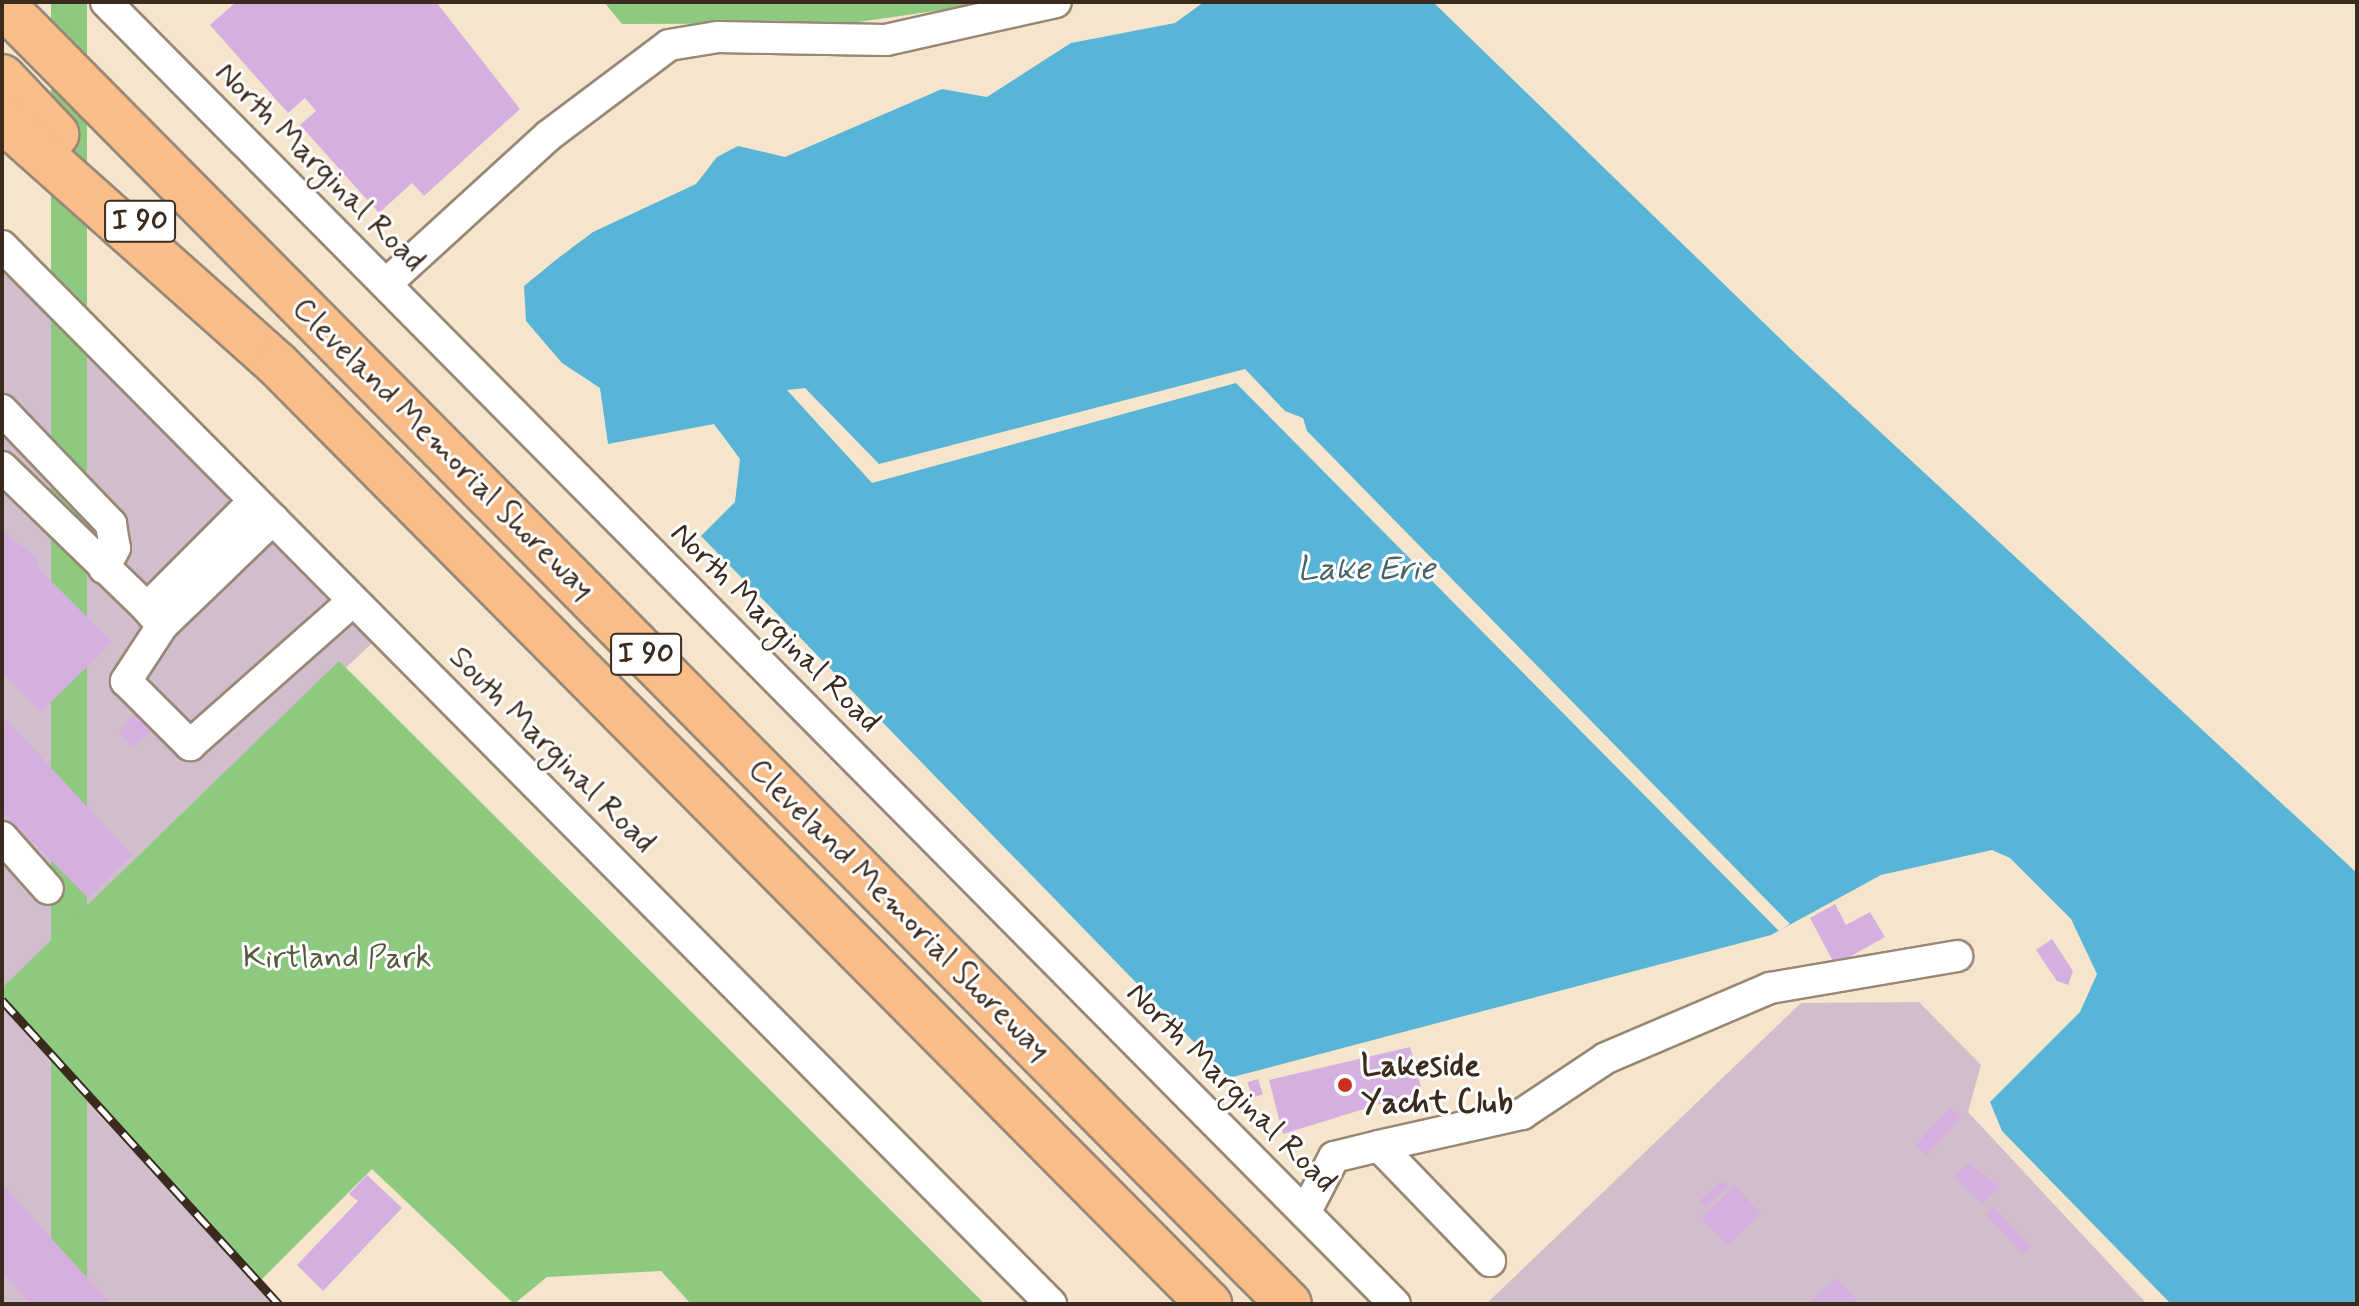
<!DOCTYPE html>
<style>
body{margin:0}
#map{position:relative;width:2359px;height:1306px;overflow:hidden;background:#f5e5cd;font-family:Mynerve,sans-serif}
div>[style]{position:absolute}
.industrial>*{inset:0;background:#d1bdcc}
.green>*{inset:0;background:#8dca80;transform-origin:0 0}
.water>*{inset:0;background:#59b5d7}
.pier>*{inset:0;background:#f5e5cd}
.building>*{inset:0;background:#d6afe1;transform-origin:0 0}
.roads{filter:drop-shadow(2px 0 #988876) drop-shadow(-2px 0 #988876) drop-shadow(0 2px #988876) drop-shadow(0 -2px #988876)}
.minor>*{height:30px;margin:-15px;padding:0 15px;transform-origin:15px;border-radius:15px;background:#fff}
.highway>*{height:44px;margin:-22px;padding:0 22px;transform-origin:22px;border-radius:22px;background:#f8bd89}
.rail>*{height:9px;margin-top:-4.5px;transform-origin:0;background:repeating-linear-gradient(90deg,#fff 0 18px,#3b2a1e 0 36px);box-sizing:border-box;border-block:2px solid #3b2a1e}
.dots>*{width:22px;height:22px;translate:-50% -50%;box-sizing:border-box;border:4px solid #fff;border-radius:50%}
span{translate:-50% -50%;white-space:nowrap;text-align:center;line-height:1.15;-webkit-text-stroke:6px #fff;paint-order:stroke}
.shield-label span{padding:2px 6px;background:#fff;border:2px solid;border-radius:6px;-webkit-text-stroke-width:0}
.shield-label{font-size:30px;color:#3b2a1e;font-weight:700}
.street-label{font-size:32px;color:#3b2a1e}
.park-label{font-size:32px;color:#545a3b}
.poi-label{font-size:32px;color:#3b2a1e;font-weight:700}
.left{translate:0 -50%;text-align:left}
.water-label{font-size:34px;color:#476268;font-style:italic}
.frame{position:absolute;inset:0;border:4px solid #3b2a1e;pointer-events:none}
</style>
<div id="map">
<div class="industrial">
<div style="clip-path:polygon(2px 246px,384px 632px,2px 989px)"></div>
<div style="clip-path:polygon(2px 999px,12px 1011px,279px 1304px,2px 1304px)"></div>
<div style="clip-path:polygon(1919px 1002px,1981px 1065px,1968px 1112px,2147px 1304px,1486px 1304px,1801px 1003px)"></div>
</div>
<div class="green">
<div style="left:51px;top:2px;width:36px;height:1833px"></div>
<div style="clip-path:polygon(604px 2px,998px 2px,851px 23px,622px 24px)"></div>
<div style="clip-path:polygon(339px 661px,985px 1304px,691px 1304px,661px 1271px,547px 1277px,514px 1304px,372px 1169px,259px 1282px,2px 1000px,2px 988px)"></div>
</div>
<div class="water">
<div style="clip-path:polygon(1204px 2px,1433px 2px,1796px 354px,2357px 873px,2357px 1304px,2171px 1304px,2002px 1131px,1990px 1102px,2080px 1012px,2097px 974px,2071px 919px,2010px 858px,1992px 850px,1881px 875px,1771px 935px,1229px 1078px,701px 536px,735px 502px,740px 459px,714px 424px,608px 444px,600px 388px,562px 363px,526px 321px,524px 286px,557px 259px,593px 232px,696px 184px,717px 157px,738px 146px,785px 157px,942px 89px,987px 97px,1071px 43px,1175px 23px)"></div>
</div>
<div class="pier">
<div style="clip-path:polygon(1245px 369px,1285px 411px,1303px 418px,1307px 431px,1790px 924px,1779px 931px,1236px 383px,872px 483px,787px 390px,805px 388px,879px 464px)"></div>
</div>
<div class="building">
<div style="clip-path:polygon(236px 2px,436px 2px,520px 109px,424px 196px,412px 183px,379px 213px,300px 125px,316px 111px,305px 98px,288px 113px,210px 25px)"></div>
<div style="clip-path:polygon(2px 531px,34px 555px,39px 569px,112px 642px,41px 712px,2px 673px)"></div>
<div style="left:143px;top:708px;width:22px;height:34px;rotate:47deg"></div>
<div style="clip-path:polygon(2px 715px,132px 855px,88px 898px,2px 811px)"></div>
<div style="clip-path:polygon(1835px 904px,1846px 925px,1870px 912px,1885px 937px,1835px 965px,1810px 918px)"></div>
<div style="clip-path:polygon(2052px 939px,2073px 971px,2068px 985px,2057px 981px,2036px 950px)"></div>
<div style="clip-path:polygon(1410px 1047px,1422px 1091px,1283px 1134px,1269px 1080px)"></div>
<div style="left:1258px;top:1079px;width:16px;height:11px;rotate:72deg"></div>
<div style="left:1950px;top:1107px;width:15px;height:52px;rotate:42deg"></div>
<div style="clip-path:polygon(1968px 1163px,2000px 1187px,1982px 1204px,1954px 1177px)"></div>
<div style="clip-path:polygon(367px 1175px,402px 1208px,323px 1291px,297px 1265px,358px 1201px,349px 1194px)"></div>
<div style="left:1723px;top:1180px;width:9px;height:31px;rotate:49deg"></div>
<div style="clip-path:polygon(2px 1184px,111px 1304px,31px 1304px,2px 1272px)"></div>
<div style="left:1735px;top:1186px;width:38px;height:46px;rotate:47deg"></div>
<div style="clip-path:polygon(1994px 1207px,2030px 1246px,2028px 1250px,2022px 1254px,1986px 1214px)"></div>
<div style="clip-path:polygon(1836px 1278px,1860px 1304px,1808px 1304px)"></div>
</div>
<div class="roads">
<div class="minor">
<div style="left:106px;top:2px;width:1832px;rotate:45.29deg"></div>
<div style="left:2px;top:246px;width:1490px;rotate:45.24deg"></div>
<div style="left:386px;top:284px;width:219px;rotate:-42.4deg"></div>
<div style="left:548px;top:136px;width:151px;rotate:-36.9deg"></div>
<div style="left:669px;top:45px;width:50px;rotate:-9.3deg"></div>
<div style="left:718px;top:37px;width:168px;rotate:1deg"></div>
<div style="left:886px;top:40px;width:174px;rotate:-12.6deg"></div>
<div style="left:2px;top:410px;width:158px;rotate:46.3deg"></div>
<div style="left:111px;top:524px;width:24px;rotate:81deg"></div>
<div style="left:115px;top:548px;width:23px;rotate:119deg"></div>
<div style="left:2px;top:467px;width:202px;rotate:44.2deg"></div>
<div style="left:273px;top:519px;width:154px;rotate:136.1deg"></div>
<div style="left:162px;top:626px;width:66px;rotate:123.2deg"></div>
<div style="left:126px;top:681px;width:91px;rotate:45deg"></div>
<div style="left:190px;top:745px;width:217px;rotate:-41.5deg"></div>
<div style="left:159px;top:622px;width:18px;rotate:-131deg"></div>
<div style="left:147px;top:608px;width:151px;rotate:-45deg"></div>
<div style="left:2px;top:837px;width:69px;rotate:48.5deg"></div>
<div style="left:1379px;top:1146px;width:147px;rotate:-12.6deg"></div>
<div style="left:1522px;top:1114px;width:101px;rotate:-33.7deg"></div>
<div style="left:1606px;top:1058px;width:178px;rotate:-23.1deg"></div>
<div style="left:1770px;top:988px;width:190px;rotate:-9.7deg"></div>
<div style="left:1305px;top:1213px;width:63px;rotate:-62.6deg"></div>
<div style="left:1334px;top:1157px;width:46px;rotate:-13.7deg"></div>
<div style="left:1379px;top:1146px;width:160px;rotate:46deg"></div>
</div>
<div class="highway">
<div style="left:2px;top:4px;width:1829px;rotate:45.29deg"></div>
<div style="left:2px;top:77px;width:79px;rotate:46.5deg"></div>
<div style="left:2px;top:119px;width:368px;rotate:41.7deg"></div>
<div style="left:277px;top:364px;width:1324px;rotate:45.24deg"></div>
</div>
</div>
<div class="rail">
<div style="left:2px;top:1000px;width:411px;rotate:47.7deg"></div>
</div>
<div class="dots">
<div style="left:1345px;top:1085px;background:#c8321e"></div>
</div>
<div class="shield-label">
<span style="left:140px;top:221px">I 90</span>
<span style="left:646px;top:654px">I 90</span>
</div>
<div class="street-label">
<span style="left:320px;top:167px;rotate:45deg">North Marginal Road</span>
<span style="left:443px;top:449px;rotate:45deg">Cleveland Memorial Shoreway</span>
<span style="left:775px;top:628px;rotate:45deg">North Marginal Road</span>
<span style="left:552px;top:750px;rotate:45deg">South Marginal Road</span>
<span style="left:899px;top:910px;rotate:45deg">Cleveland Memorial Shoreway</span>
<span style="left:1231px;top:1088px;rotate:45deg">North Marginal Road</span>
</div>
<div class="park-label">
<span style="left:337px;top:958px">Kirtland Park</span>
</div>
<div class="poi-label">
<span class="left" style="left:1361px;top:1085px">Lakeside<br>Yacht Club</span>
</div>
<div class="water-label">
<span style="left:1366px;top:570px">Lake Erie</span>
</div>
<div class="frame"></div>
</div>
